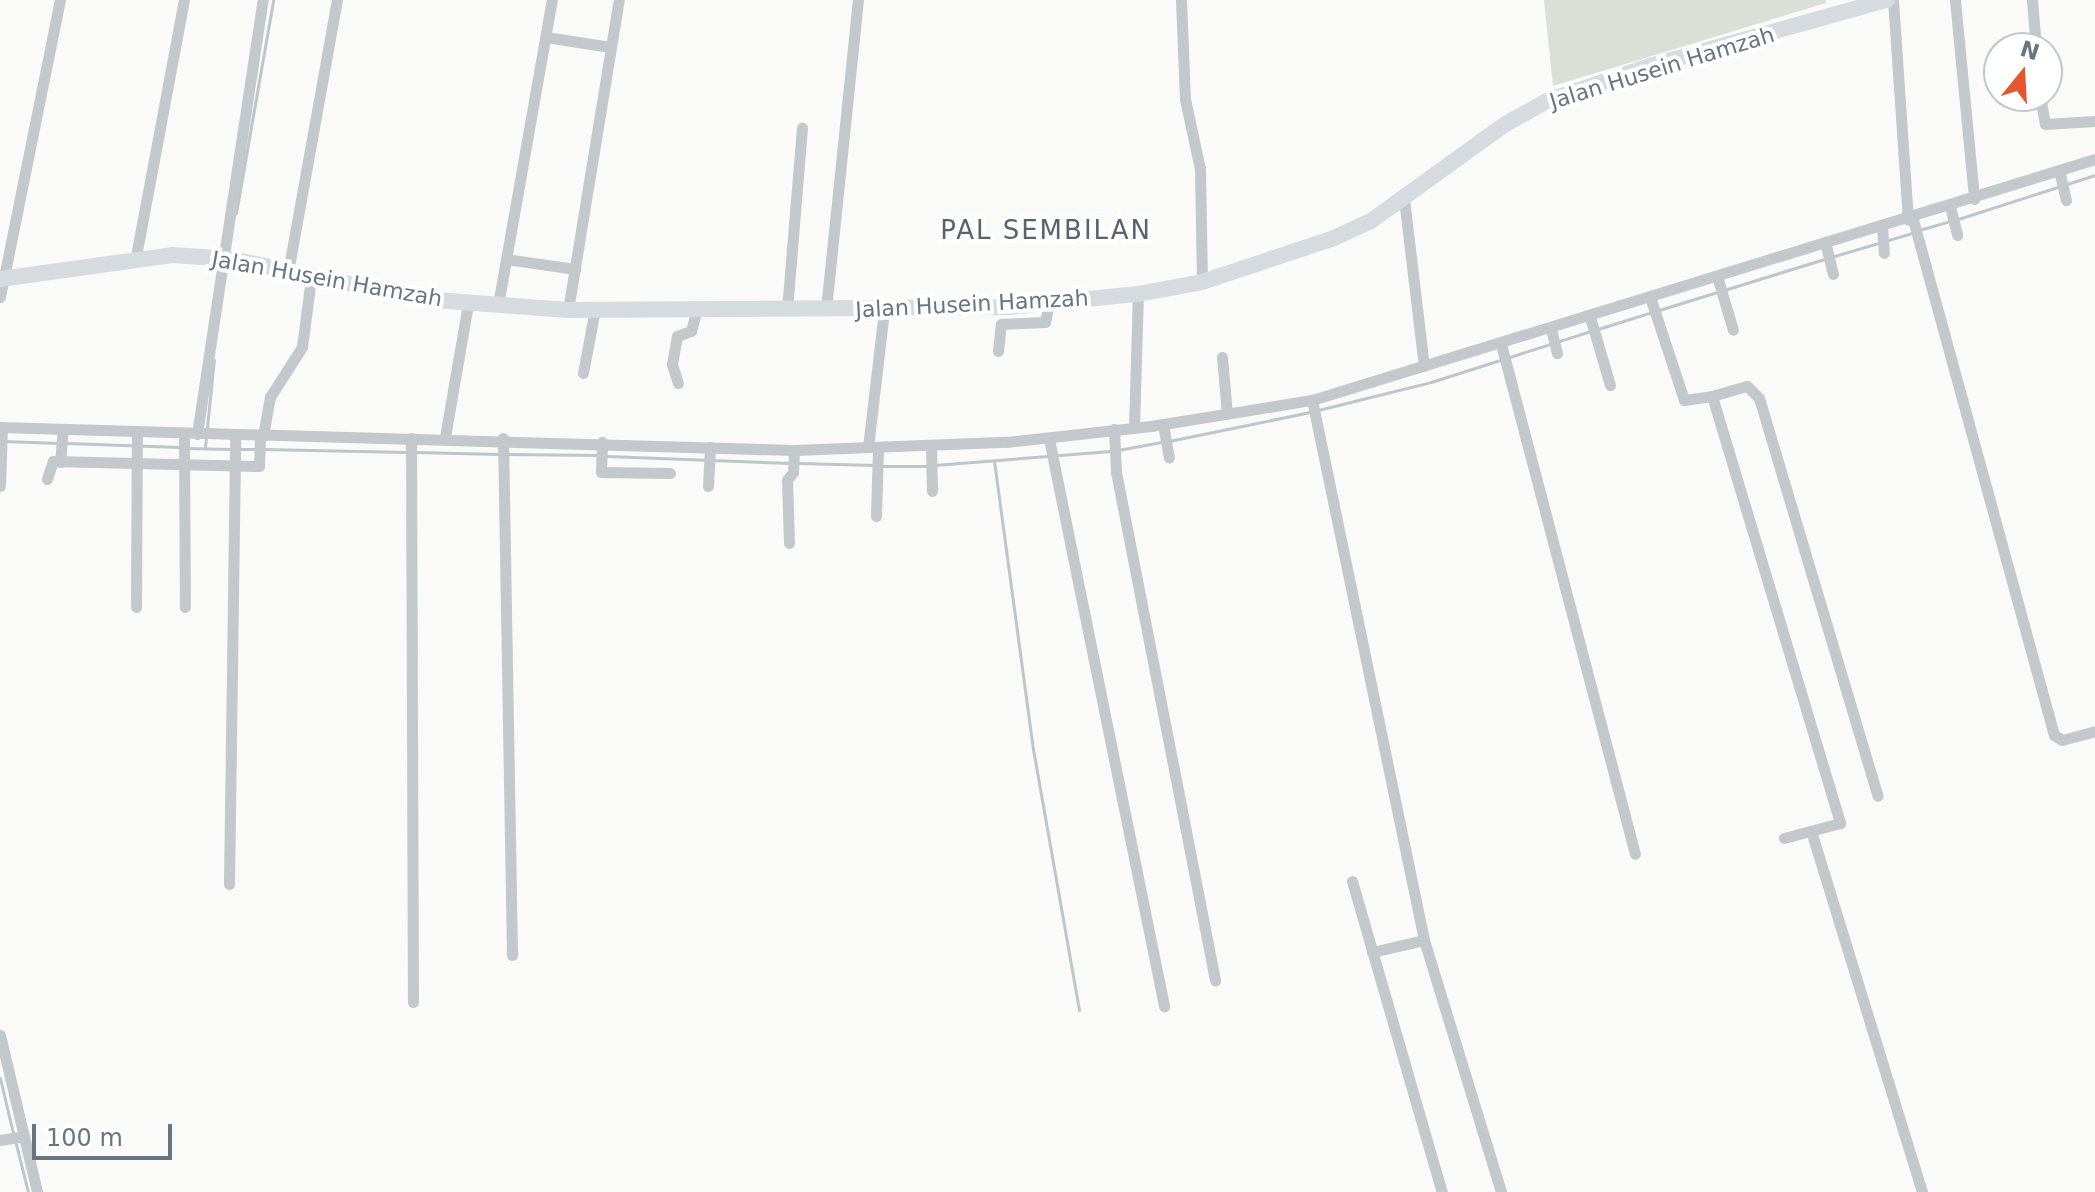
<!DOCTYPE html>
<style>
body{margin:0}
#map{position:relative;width:2095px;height:1192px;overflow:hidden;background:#fafaf8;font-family:"DejaVu Sans",sans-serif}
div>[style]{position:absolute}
.green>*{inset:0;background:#dadfd7}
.stream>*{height:3px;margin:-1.5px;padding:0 1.5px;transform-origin:1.5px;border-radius:1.5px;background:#bbc7cb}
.street>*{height:11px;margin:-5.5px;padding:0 5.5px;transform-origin:5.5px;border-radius:5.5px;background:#c3c8cc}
.secondary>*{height:16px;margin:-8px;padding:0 8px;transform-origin:8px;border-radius:8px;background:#d6dbdf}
span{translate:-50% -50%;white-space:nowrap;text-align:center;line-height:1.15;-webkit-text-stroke:8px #fff;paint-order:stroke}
.street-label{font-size:22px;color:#657683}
.quarter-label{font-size:26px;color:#57646e;letter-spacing:2px}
.north{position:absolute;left:1983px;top:32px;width:80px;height:80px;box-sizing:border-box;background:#fff;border:2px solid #c1c8cd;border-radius:50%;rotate:18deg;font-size:22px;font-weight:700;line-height:32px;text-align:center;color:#657683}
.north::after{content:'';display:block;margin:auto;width:28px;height:36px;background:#e4572e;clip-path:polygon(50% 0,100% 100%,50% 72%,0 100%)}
.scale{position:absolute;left:32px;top:1124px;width:140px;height:36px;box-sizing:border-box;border:4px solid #657683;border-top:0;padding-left:10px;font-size:24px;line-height:28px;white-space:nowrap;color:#657683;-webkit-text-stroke:6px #fff;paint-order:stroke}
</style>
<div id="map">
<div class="green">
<div style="clip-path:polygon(1544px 0,1826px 0,1826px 3px,1553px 86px)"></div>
</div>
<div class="stream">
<div style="left:236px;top:213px;width:216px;rotate:-80.1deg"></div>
<div style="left:1958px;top:219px;width:144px;rotate:-17.8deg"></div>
<div style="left:1919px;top:230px;width:32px;rotate:-16deg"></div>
<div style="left:1831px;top:257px;width:84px;rotate:-16.5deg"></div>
<div style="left:1724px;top:290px;width:105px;rotate:-17.2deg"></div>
<div style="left:1659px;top:310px;width:61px;rotate:-17.2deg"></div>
<div style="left:1598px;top:329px;width:57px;rotate:-17.5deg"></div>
<div style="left:1318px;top:410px;width:116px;rotate:-13.9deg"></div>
<div style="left:1431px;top:382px;width:168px;rotate:-17.7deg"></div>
<div style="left:3px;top:441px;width:56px;rotate:2deg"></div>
<div style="left:1169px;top:441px;width:144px;rotate:-11.6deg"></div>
<div style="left:67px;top:443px;width:112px;rotate:2deg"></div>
<div style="left:205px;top:447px;width:88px;rotate:-84.2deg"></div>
<div style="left:187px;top:448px;width:44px;rotate:1.3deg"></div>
<div style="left:239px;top:449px;width:16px"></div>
<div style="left:263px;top:449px;width:144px;rotate:1.2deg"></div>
<div style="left:1118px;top:450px;width:44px;rotate:-10.5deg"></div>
<div style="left:415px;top:452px;width:84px;rotate:1.4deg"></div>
<div style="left:507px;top:454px;width:92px;rotate:0.6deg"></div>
<div style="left:607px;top:456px;width:184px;rotate:2.2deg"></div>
<div style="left:994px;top:461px;width:291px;rotate:82.3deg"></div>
<div style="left:1033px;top:749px;width:265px;rotate:80deg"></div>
<div style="left:799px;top:463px;width:76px;rotate:1.5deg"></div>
<div style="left:934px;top:465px;width:177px;rotate:-4.5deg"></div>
<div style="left:883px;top:466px;width:44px"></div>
<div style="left:0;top:1078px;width:57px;rotate:76.7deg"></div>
<div style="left:15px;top:1140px;width:54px;rotate:76deg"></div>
</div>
<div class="street">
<div style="left:1181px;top:0;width:99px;rotate:87.7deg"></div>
<div style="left:1185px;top:99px;width:72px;rotate:77.9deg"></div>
<div style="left:1200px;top:169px;width:113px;rotate:89deg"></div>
<div style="left:1893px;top:0;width:220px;rotate:86.1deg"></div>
<div style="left:1955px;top:0;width:200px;rotate:84.5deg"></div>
<div style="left:2032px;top:0;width:48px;rotate:85.2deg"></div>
<div style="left:546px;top:37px;width:65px;rotate:8.9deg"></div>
<div style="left:2040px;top:96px;width:28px;rotate:80deg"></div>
<div style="left:2045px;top:124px;width:50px;rotate:-3.4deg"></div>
<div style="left:2059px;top:170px;width:31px;rotate:77deg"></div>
<div style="left:1404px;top:199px;width:168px;rotate:83.2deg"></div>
<div style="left:1950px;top:206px;width:30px;rotate:76deg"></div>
<div style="left:1912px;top:216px;width:538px;rotate:74.7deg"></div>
<div style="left:2054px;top:735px;width:9px;rotate:32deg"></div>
<div style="left:2062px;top:740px;width:34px;rotate:-15deg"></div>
<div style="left:1882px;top:226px;width:27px;rotate:86deg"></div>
<div style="left:1825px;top:242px;width:33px;rotate:76deg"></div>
<div style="left:136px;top:256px;width:260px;rotate:-79.4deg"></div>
<div style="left:506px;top:259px;width:70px;rotate:8.2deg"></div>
<div style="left:288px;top:272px;width:276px;rotate:-79.8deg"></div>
<div style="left:1717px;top:276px;width:56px;rotate:73.5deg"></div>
<div style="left:0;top:297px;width:303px;rotate:-78.6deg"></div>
<div style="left:1650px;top:297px;width:108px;rotate:71.7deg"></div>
<div style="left:1684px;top:400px;width:28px;rotate:-8deg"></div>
<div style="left:1712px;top:396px;width:446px;rotate:73.3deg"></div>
<div style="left:1840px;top:823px;width:58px;rotate:165deg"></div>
<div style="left:498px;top:305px;width:310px;rotate:-80deg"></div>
<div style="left:826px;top:309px;width:311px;rotate:-84.1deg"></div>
<div style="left:568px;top:310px;width:314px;rotate:-80.7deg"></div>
<div style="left:787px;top:310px;width:183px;rotate:-85.3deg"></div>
<div style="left:1590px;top:317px;width:71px;rotate:73.6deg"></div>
<div style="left:1551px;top:329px;width:25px;rotate:76deg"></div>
<div style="left:1501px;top:344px;width:527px;rotate:75.28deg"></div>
<div style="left:998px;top:351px;width:27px;rotate:-84deg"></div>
<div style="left:1001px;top:324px;width:44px;rotate:-2.6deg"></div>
<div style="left:1045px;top:322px;width:19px;rotate:-78deg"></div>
<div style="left:1222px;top:357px;width:57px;rotate:85deg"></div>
<div style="left:583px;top:373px;width:65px;rotate:-79.4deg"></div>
<div style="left:678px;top:383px;width:20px;rotate:-108deg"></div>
<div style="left:672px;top:364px;width:28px;rotate:-80deg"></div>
<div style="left:677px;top:336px;width:15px;rotate:-20deg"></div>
<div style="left:691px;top:331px;width:23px;rotate:-75deg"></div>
<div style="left:1712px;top:396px;width:36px;rotate:-16deg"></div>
<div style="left:1747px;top:386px;width:17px;rotate:45deg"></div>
<div style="left:1759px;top:398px;width:415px;rotate:73.4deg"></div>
<div style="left:1312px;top:400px;width:551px;rotate:78.28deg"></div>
<div style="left:1424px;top:940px;width:264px;rotate:73deg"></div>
<div style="left:1163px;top:424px;width:34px;rotate:80deg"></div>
<div style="left:0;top:427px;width:794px;rotate:1.66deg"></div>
<div style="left:794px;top:450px;width:212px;rotate:-2.2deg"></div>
<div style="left:1006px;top:442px;width:146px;rotate:-6.3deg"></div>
<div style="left:1151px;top:426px;width:163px;rotate:-9.2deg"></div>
<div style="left:1312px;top:400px;width:819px;rotate:-17.11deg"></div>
<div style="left:1134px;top:427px;width:133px;rotate:-88.3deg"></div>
<div style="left:1114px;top:429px;width:43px;rotate:87.3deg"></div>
<div style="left:1116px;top:472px;width:518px;rotate:78.97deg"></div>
<div style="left:197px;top:434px;width:439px;rotate:-81.4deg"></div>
<div style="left:184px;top:435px;width:172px;rotate:89.7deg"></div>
<div style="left:263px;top:436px;width:40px;rotate:-80deg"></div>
<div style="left:270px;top:397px;width:59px;rotate:-57.4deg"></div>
<div style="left:302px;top:347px;width:70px;rotate:-82.6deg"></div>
<div style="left:445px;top:437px;width:135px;rotate:-80.2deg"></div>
<div style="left:411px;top:438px;width:564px;rotate:89.8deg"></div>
<div style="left:503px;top:438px;width:517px;rotate:89deg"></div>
<div style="left:1049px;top:439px;width:579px;rotate:78.53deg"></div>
<div style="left:602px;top:442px;width:30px;rotate:92deg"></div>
<div style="left:601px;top:472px;width:69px;rotate:0.8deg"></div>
<div style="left:868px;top:447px;width:138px;rotate:-83.3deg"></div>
<div style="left:931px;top:447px;width:44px;rotate:88.7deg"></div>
<div style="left:60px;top:462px;width:33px;rotate:-85deg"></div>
<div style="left:47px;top:479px;width:19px;rotate:-72deg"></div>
<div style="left:53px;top:461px;width:206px;rotate:1.4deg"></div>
<div style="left:259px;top:466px;width:30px;rotate:-88deg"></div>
<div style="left:0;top:486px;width:59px;rotate:-88.1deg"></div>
<div style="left:708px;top:486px;width:39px;rotate:-87deg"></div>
<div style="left:876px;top:516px;width:68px;rotate:-88.3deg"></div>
<div style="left:789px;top:543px;width:63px;rotate:-91.8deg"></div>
<div style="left:787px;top:480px;width:10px;rotate:-53deg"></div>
<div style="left:793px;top:472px;width:22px;rotate:-87deg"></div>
<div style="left:136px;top:607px;width:176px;rotate:-89.7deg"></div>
<div style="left:1811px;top:831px;width:378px;rotate:72.9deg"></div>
<div style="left:1352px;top:881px;width:324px;rotate:73.9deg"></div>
<div style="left:229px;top:884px;width:448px;rotate:-89.2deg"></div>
<div style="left:1372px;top:952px;width:53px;rotate:-13deg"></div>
<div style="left:0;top:1035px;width:161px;rotate:76.7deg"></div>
<div style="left:0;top:1140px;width:24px;rotate:-9deg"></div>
</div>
<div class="secondary">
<div style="left:0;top:279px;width:174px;rotate:-7.9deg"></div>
<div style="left:172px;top:255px;width:60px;rotate:3.8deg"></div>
<div style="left:232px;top:259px;width:194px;rotate:11.9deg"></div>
<div style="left:422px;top:299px;width:146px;rotate:4.3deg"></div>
<div style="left:568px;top:310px;width:441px;rotate:-0.4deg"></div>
<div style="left:1009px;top:307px;width:130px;rotate:-5.8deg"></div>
<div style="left:1138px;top:294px;width:65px;rotate:-10.6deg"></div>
<div style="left:1202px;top:282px;width:139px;rotate:-18.4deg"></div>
<div style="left:1334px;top:238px;width:41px;rotate:-24.7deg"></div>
<div style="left:1371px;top:221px;width:164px;rotate:-35.8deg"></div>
<div style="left:1504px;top:125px;width:49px;rotate:-29.2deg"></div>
<div style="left:1547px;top:101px;width:109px;rotate:-18.8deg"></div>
<div style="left:1650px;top:66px;width:246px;rotate:-15.6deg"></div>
</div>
<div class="street-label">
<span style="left:1662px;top:68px;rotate:-17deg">Jalan Husein Hamzah</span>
<span style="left:327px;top:279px;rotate:10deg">Jalan Husein Hamzah</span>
<span style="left:972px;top:304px;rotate:-3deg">Jalan Husein Hamzah</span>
</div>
<div class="quarter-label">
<span style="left:1046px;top:231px">PAL SEMBILAN</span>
</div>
<div class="north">N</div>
<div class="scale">100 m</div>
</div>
